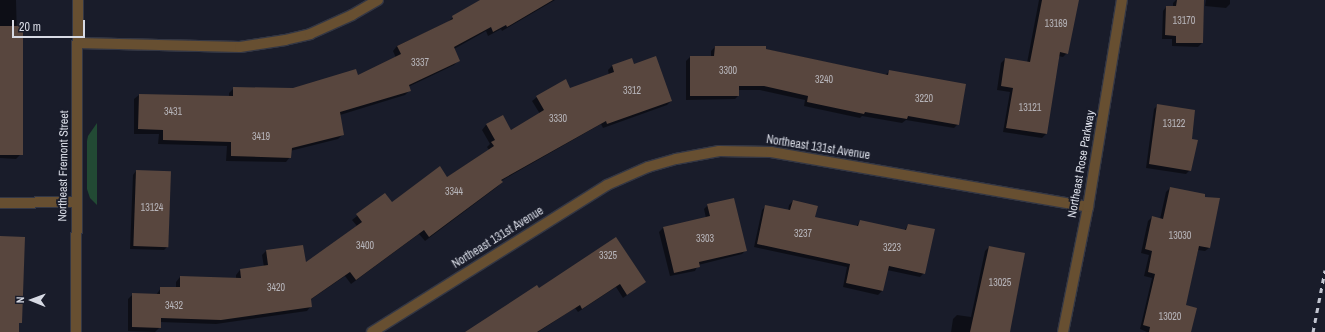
<!DOCTYPE html>
<style>
body{margin:0}
#map{position:relative;width:1325px;height:332px;overflow:hidden;background:#191c2a;font-family:"Archivo Narrow",sans-serif}
div>[style]{position:absolute}
.green>*{inset:0;background:#224a34}
.shadow>*{inset:0;background:#0007}
.building>*{inset:0;background:#58463e;transform-origin:0 0}
.roads{filter:drop-shadow(1px 0 #343744) drop-shadow(-1px 0 #343744) drop-shadow(0 1px #343744) drop-shadow(0 -1px #343744)}
.minor>*{height:10px;margin:-5px;padding:0 5px;transform-origin:5px;border-radius:5px;background:#674f31}
.rail>*{height:3px;margin-top:-1.5px;transform-origin:0;background:repeating-linear-gradient(90deg,#c2c5d0 0 5px,transparent 0 10px)}
span{translate:-50% -50%;white-space:nowrap;text-align:center;line-height:1.15;-webkit-text-stroke:3.5px #191c2a;paint-order:stroke}
.number-label{font-size:10px;color:#b7b5ba}
.number-label span{-webkit-text-stroke-width:0}
.street-label{font-size:12px;color:#d7dae4}
.north{position:absolute;left:12px;top:280px;width:40px;height:40px;-webkit-text-stroke:3px #191c2a;paint-order:stroke;rotate:271deg;font-size:11px;font-weight:700;line-height:16px;text-align:center;color:#d7dae4}
.north::after{content:'';display:block;margin:auto;width:14px;height:18px;background:#d7dae4;clip-path:polygon(50% 0,100% 100%,50% 72%,0 100%)}
.scale{position:absolute;left:12px;top:20px;width:73px;height:18px;box-sizing:border-box;border:2px solid #d7dae4;border-top:0;padding-left:5px;font-size:12px;line-height:14px;white-space:nowrap;color:#d7dae4;-webkit-text-stroke:3px #191c2a;paint-order:stroke}
</style>
<div id="map">
<div class="green">
<div style="clip-path:polygon(97px 123px,97px 205px,90px 198px,87px 189px,87px 141px,88px 136px)"></div>
</div>
<div class="shadow">
<div style="clip-path:polygon(0 0,16px 0,20px 155px,16px 159px,0 158px)"></div>
<div style="clip-path:polygon(482px 0,555px 0,502px 31px,501px 29px,488px 36px,486px 31px,454px 49px,459px 60px,454px 65px,408px 87px,410px 90px,405px 95px,340px 115px,343px 134px,338px 139px,290px 151px,290px 157px,286px 162px,226px 161px,227px 146px,158px 144px,159px 134px,134px 134px,134px 99px,139px 95px,229px 97px,229px 93px,234px 88px,293px 89px,357px 76px,396px 58px,393px 51px,397px 46px,448px 22px,453px 17px)"></div>
<div style="clip-path:polygon(1039px 0,1078px 0,1067px 53px,1063px 57px,1058px 56px,1046px 134px,1042px 138px,1003px 132px,1010px 92px,997px 90px,1001px 63px,1005px 59px,1027px 63px)"></div>
<div style="clip-path:polygon(1176px 0,1203px 0,1202px 43px,1198px 47px,1172px 46px,1172px 39px,1162px 39px,1163px 11px,1166px 7px,1173px 7px,1173px 3px)"></div>
<div style="clip-path:polygon(1206px 0,1230px 0,1230px 4px,1226px 8px,1205px 6px)"></div>
<div style="clip-path:polygon(715px 47px,765px 49px,885px 75px,890px 71px,958px 124px,954px 128px,906px 120px,902px 123px,862px 116px,860px 118px,804px 106px,805px 100px,760px 90px,738px 90px,738px 96px,735px 99px,686px 100px,686px 61px,690px 57px,711px 57px,711px 51px)"></div>
<div style="clip-path:polygon(634px 65px,671px 101px,667px 105px,603px 128px,601px 124px,501px 181px,502px 182px,497px 187px,425px 241px,419px 234px,351px 284px,345px 276px,310px 300px,311px 306px,307px 311px,216px 324px,160px 322px,160px 327px,155px 332px,128px 331px,128px 299px,133px 294px,156px 295px,161px 288px,176px 288px,176px 282px,180px 277px,236px 279px,236px 275px,240px 270px,264px 267px,262px 255px,266px 251px,305px 264px,357px 226px,352px 220px,385px 194px,391px 203px,446px 178px,489px 150px,487px 147px,490px 144px,482px 130px,486px 125px,503px 116px,511px 131px,540px 114px,532px 101px,537px 97px,570px 89px,609px 75px,608px 70px,612px 66px)"></div>
<div style="clip-path:polygon(1158px 105px,1190px 140px,1190px 170px,1186px 174px,1146px 168px,1154px 109px)"></div>
<div style="clip-path:polygon(136px 171px,170px 172px,168px 246px,164px 250px,130px 249px,133px 175px)"></div>
<div style="clip-path:polygon(1170px 188px,1209px 248px,1205px 251px,1198px 250px,1185px 306px,1190px 332px,1147px 332px,1140px 329px,1152px 278px,1144px 276px,1149px 255px,1141px 253px,1148px 221px,1152px 217px,1160px 219px,1166px 192px)"></div>
<div style="clip-path:polygon(793px 201px,814px 218px,856px 227px,860px 221px,904px 231px,908px 225px,924px 273px,920px 277px,887px 270px,882px 291px,878px 295px,843px 287px,847px 267px,754px 247px,762px 210px,766px 206px,788px 211px,789px 205px)"></div>
<div style="clip-path:polygon(708px 205px,746px 250px,742px 254px,698px 265px,695px 271px,670px 276px,659px 232px,663px 228px,706px 218px,704px 209px)"></div>
<div style="clip-path:polygon(989px 247px,1010px 332px,951px 332px,953px 319px,957px 315px,971px 317px,985px 251px)"></div>
<div style="clip-path:polygon(645px 282px,623px 298px,616px 287px,578px 312px,575px 308px,538px 332px,466px 332px,539px 290px)"></div>
</div>
<div class="building">
<div style="clip-path:polygon(480px 0,553px 0,507px 27px,506px 25px,493px 32px,491px 27px,454px 47px,460px 61px,409px 85px,411px 91px,340px 112px,344px 135px,292px 148px,291px 158px,231px 156px,231px 142px,163px 140px,163px 130px,138px 129px,139px 94px,233px 96px,233px 87px,293px 88px,356px 69px,358px 75px,401px 54px,397px 46px,453px 19px,452px 16px)"></div>
<div style="clip-path:polygon(1042px 0,1079px 0,1068px 54px,1060px 52px,1047px 134px,1006px 128px,1013px 88px,1001px 86px,1005px 58px,1030px 62px)"></div>
<div style="clip-path:polygon(1177px 0,1204px 0,1203px 43px,1176px 43px,1176px 36px,1165px 35px,1166px 6px,1176px 6px)"></div>
<div style="left:0;top:26px;width:23px;height:129px"></div>
<div style="clip-path:polygon(715px 46px,766px 46px,766px 49px,888px 75px,889px 70px,966px 84px,959px 125px,908px 116px,907px 119px,865px 112px,864px 114px,807px 102px,808px 96px,764px 86px,739px 86px,739px 96px,690px 96px,690px 56px,714px 56px)"></div>
<div style="clip-path:polygon(656px 56px,672px 101px,607px 124px,606px 121px,501px 180px,503px 182px,429px 237px,424px 230px,356px 280px,350px 272px,311px 299px,312px 307px,221px 320px,161px 318px,161px 328px,132px 327px,132px 293px,160px 294px,160px 287px,180px 287px,180px 276px,241px 278px,240px 269px,268px 265px,266px 250px,303px 245px,306px 262px,362px 222px,356px 214px,385px 193px,392px 202px,440px 166px,447px 177px,494px 146px,491px 142px,495px 140px,486px 124px,503px 115px,511px 130px,544px 110px,536px 96px,566px 79px,570px 88px,614px 72px,612px 65px,632px 58px,634px 64px)"></div>
<div style="clip-path:polygon(1157px 104px,1195px 110px,1192px 139px,1198px 140px,1191px 171px,1149px 164px)"></div>
<div style="left:136px;top:170px;width:35px;height:76px;rotate:2deg"></div>
<div style="clip-path:polygon(1170px 187px,1205px 194px,1205px 197px,1220px 198px,1210px 248px,1199px 246px,1186px 305px,1197px 308px,1191px 332px,1149px 332px,1150px 327px,1143px 325px,1155px 274px,1148px 272px,1152px 251px,1145px 249px,1152px 216px,1163px 219px)"></div>
<div style="clip-path:polygon(734px 198px,747px 251px,699px 262px,700px 267px,674px 273px,663px 227px,710px 216px,707px 204px)"></div>
<div style="clip-path:polygon(793px 200px,818px 206px,815px 217px,858px 226px,860px 220px,906px 230px,908px 224px,935px 229px,925px 274px,889px 266px,883px 291px,846px 283px,850px 264px,757px 244px,765px 205px,790px 210px)"></div>
<div style="clip-path:polygon(0 236px,25px 237px,22px 323px,19px 323px,19px 332px,0 332px)"></div>
<div style="clip-path:polygon(616px 237px,646px 282px,627px 295px,620px 284px,582px 309px,580px 305px,537px 332px,465px 332px,537px 285px,539px 288px)"></div>
<div style="clip-path:polygon(989px 246px,1025px 253px,1010px 332px,970px 332px)"></div>
</div>
<div class="roads">
<div class="minor">
<div style="left:78px;top:43px;width:162px;rotate:1.4deg"></div>
<div style="left:240px;top:47px;width:46px;rotate:-8.8deg"></div>
<div style="left:285px;top:40px;width:26px;rotate:-13deg"></div>
<div style="left:310px;top:34px;width:46px;rotate:-24.3deg"></div>
<div style="left:352px;top:15px;width:30px;rotate:-30deg"></div>
<div style="left:0;top:203px;width:76px;rotate:-0.8deg"></div>
<div style="left:76px;top:332px;width:332px;rotate:-89.7deg"></div>
<div style="left:372px;top:332px;width:277px;rotate:-32deg"></div>
<div style="left:607px;top:185px;width:45px;rotate:-23.7deg"></div>
<div style="left:648px;top:167px;width:29px;rotate:-16deg"></div>
<div style="left:676px;top:159px;width:44px;rotate:-10.5deg"></div>
<div style="left:719px;top:151px;width:52px;rotate:1.1deg"></div>
<div style="left:771px;top:152px;width:322px;rotate:9.8deg"></div>
<div style="left:1063px;top:332px;width:127px;rotate:-78.7deg"></div>
<div style="left:1088px;top:207px;width:210px;rotate:-80.7deg"></div>
</div>
</div>
<div class="rail">
<div style="left:1313px;top:332px;width:63px;rotate:-79deg"></div>
</div>
<div class="number-label">
<span style="left:1184px;top:21px">13170</span>
<span style="left:1056px;top:24px">13169</span>
<span style="left:420px;top:63px">3337</span>
<span style="left:728px;top:71px">3300</span>
<span style="left:824px;top:80px">3240</span>
<span style="left:632px;top:91px">3312</span>
<span style="left:924px;top:99px">3220</span>
<span style="left:1030px;top:108px">13121</span>
<span style="left:173px;top:112px">3431</span>
<span style="left:558px;top:119px">3330</span>
<span style="left:1174px;top:124px">13122</span>
<span style="left:261px;top:137px">3419</span>
<span style="left:454px;top:192px">3344</span>
<span style="left:152px;top:208px">13124</span>
<span style="left:803px;top:234px">3237</span>
<span style="left:1180px;top:236px">13030</span>
<span style="left:705px;top:239px">3303</span>
<span style="left:365px;top:246px">3400</span>
<span style="left:892px;top:248px">3223</span>
<span style="left:608px;top:256px">3325</span>
<span style="left:1000px;top:283px">13025</span>
<span style="left:276px;top:288px">3420</span>
<span style="left:174px;top:306px">3432</span>
<span style="left:1170px;top:317px">13020</span>
</div>
<div class="street-label">
<span style="left:818px;top:148px;rotate:9deg">Northeast 131st Avenue</span>
<span style="left:1082px;top:164px;rotate:-80deg">Northeast Rose Parkway</span>
<span style="left:64px;top:166px;rotate:-89deg">Northeast Fremont Street</span>
<span style="left:498px;top:238px;rotate:-32deg">Northeast 131st Avenue</span>
</div>
<div class="north">N</div>
<div class="scale">20 m</div>
</div>
